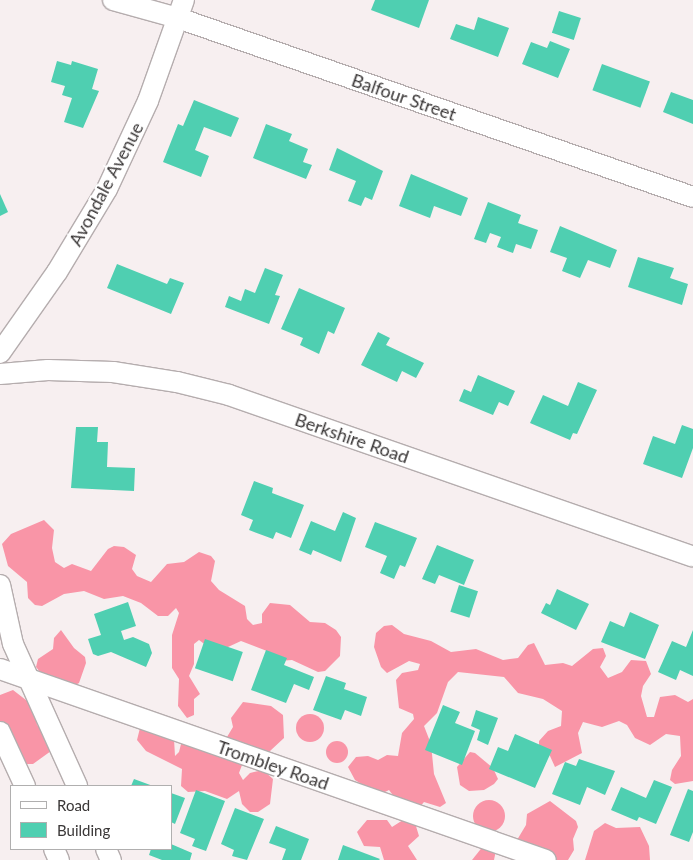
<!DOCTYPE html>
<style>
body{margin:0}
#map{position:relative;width:693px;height:860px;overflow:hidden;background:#f7eff0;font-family:Lato,sans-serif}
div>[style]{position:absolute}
.forest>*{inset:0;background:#f995a7}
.round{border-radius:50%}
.building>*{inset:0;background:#4fcfb1;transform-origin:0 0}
.roads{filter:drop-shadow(1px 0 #b5adae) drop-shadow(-1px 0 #b5adae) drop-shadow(0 1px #b5adae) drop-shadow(0 -1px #b5adae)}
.street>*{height:20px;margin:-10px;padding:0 10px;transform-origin:10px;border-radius:10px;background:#fff}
span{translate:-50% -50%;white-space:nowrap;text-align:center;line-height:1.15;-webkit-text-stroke:4px #fff;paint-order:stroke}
.street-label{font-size:18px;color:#3a3737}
.legend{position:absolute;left:10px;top:785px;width:162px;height:65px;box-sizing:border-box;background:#fff;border:1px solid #b0afaf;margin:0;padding:6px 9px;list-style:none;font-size:15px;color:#3a3737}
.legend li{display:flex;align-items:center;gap:10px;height:25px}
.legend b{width:25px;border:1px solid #b0afaf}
</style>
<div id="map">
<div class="forest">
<div style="clip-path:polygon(44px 520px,54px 530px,52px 548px,55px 562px,64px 568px,72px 564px,91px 571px,108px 549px,114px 546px,124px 547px,136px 555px,132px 569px,137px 576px,151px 582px,167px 564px,184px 562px,199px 552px,211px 556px,215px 561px,211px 581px,219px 590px,245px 606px,247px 619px,253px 625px,262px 623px,262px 614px,270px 603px,290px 605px,310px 622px,325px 623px,336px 630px,341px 637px,340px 656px,325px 671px,318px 672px,292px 660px,279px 661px,267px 651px,241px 641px,228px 647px,207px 646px,199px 640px,194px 644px,194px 664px,189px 676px,200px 694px,194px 699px,194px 715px,187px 718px,178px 706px,179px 679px,172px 668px,172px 635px,179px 613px,176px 608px,168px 616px,158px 616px,141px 603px,123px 596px,104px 599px,84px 591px,64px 594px,42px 606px,35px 605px,28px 598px,27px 582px,8px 566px,2px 544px,11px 534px)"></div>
<div style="clip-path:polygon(392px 625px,404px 634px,431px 641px,451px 652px,476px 649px,503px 660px,518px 658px,528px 645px,534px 643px,545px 665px,563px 663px,572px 666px,593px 649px,603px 648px,606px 656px,600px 667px,608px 678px,622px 672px,631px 660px,646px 661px,651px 674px,643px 686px,641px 696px,647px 717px,654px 717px,660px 697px,675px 695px,688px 702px,693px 699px,693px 781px,675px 784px,670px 780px,672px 770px,681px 756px,680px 736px,666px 734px,650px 745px,635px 738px,627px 725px,619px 721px,602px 727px,583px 722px,578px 733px,582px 753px,555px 767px,550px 756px,539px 746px,539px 741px,548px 731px,561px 726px,562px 711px,543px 699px,518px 693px,504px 677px,458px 672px,448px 682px,437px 713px,424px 726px,431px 744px,434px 774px,446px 803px,440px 807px,424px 802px,418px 809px,395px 798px,389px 790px,379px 795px,355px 780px,348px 767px,356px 757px,368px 756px,378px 760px,387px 755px,398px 756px,402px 733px,414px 719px,413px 714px,399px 708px,396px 680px,402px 673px,418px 670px,420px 664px,409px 661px,387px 673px,381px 667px,374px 647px,376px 633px,384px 626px)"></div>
<div style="clip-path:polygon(61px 630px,74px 648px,85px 657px,86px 663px,79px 683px,68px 689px,44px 677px,36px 667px,38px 659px,53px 649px,54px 638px)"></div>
<div style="clip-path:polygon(13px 690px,35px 707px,37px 725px,48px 734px,51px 751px,33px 764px,23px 764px,0 728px,0 695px)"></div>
<div style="clip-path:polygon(243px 702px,271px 706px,283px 715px,284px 738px,270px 751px,245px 757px,239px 773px,243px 780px,250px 773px,263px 770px,273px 779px,270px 804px,258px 812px,250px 812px,242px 804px,239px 791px,227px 799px,205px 791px,188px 792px,181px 786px,182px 769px,146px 751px,137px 740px,141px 724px,174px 739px,175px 756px,179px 752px,182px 740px,233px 748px,227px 737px,233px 727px,231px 718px)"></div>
<div class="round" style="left:296px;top:714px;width:28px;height:28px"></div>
<div class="round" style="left:326px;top:741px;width:22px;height:22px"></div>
<div style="clip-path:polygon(470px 752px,475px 753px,493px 768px,498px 779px,494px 784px,484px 790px,469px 791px,460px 785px,457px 767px)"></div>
<div class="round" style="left:473px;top:800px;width:32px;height:32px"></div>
<div style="clip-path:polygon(550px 801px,576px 821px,578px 827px,573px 839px,574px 850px,568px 860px,555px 860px,517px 840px,526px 825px,527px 814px)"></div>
<div style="clip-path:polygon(367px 820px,387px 820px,392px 827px,403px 820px,415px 823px,419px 836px,408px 846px,417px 860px,384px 860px,380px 847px,364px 846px,357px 832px)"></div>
<div style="clip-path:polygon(605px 823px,616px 828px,640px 827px,649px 846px,650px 860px,585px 860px,594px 831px)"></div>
<div style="clip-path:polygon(488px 840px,497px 845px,494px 860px,472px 860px)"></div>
</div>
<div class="building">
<div style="clip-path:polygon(375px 0,429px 0,419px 28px,371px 10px)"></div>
<div style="left:559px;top:11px;width:23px;height:23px;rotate:18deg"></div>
<div style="clip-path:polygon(478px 17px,509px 28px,498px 57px,450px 39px,456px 24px,474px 30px)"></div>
<div style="clip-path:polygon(550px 41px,570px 49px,558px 78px,522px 64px,531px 42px,547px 48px)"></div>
<div style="clip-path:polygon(57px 61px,71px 65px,72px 61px,98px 69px,92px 89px,99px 91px,83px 128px,64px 122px,72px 98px,62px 95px,65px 86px,51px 82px)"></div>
<div style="left:602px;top:64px;width:51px;height:28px;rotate:20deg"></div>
<div style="clip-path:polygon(671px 92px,693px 100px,693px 124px,663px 112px)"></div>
<div style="clip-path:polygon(194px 100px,239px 118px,231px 137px,204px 127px,195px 150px,209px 156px,201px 177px,163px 162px,178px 124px,183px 126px)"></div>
<div style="clip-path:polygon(266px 124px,292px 134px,289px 141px,308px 149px,303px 162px,312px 165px,306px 179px,253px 158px)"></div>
<div style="clip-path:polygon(337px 148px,383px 171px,372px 200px,365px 197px,361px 206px,348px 201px,356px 181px,329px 170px)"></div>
<div style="clip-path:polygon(411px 174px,468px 198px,461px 216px,434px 206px,430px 218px,399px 206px)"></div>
<div style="clip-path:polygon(0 194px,8px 212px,0 216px)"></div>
<div style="clip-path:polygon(488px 202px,521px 215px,518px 223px,538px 230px,531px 249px,516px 244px,513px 253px,497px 247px,501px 237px,490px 233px,486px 243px,474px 239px)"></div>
<div style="clip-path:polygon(560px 226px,617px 250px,610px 268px,588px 260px,580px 278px,562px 271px,567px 258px,550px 252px)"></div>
<div style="clip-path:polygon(638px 257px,674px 268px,670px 278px,688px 284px,682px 305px,628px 287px)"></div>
<div style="clip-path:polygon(117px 264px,167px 284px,170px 278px,184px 283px,171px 314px,107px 288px)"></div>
<div style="clip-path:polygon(265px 268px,283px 275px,275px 295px,280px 296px,269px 324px,225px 307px,229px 296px,241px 301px,245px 289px,255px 293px)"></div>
<div style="clip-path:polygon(299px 288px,345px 308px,334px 334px,328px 331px,319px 354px,300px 345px,303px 338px,281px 329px)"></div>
<div style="clip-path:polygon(378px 332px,390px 338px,386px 345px,424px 363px,416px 378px,402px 371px,397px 382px,361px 365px)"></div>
<div style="clip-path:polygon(478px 375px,515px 391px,508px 406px,499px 402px,493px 415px,459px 401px,464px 389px,471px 392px)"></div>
<div style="clip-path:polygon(578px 382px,597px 390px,577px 434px,573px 433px,570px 440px,530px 423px,543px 395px,568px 406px)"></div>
<div style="clip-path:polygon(682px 425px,693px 429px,693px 448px,682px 478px,643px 464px,653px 436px,675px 444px)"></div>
<div style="clip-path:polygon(76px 427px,98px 427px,97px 442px,108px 442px,107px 467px,135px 468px,134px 491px,71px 488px)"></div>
<div style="clip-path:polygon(254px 481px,273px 488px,272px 493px,304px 505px,291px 538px,276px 532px,273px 539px,249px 530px,253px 520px,241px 515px)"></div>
<div style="clip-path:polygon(343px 512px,356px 518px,341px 562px,313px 550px,311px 555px,299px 550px,311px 521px,335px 531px)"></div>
<div style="clip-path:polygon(375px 522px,417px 538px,405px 567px,400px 565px,394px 579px,380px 573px,387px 556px,365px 547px)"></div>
<div style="clip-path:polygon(437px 545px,474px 560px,464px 585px,439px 575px,435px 584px,422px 579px)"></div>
<div style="left:459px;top:585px;width:20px;height:28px;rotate:18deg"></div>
<div style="clip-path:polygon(557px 589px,589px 604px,576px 630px,541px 613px,546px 603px,550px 605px)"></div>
<div style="clip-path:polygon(128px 602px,136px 626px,121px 631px,124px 640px,133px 637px,149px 644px,152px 653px,146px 667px,111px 652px,98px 656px,93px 654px,88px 639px,101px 635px,94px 614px)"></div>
<div style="clip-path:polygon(630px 612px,659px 625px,645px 659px,601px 642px,610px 621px,624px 627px)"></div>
<div style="clip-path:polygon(693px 630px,693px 676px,680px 670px,676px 680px,658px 672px,672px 641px,686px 647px)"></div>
<div style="left:205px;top:639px;width:40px;height:31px;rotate:19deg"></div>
<div style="clip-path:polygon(266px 650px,287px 658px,284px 665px,314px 677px,309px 690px,294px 684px,286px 703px,251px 690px)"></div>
<div style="clip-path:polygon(326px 676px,346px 683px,344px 689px,367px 697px,361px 716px,345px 710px,341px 720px,313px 710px)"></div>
<div style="clip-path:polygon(443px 705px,460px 712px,455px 723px,475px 731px,462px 765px,425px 750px)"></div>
<div style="clip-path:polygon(476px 710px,498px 718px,488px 745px,477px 740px,480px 730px,471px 726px)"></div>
<div style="clip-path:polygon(515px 734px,552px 750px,535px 788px,489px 769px,498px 747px,508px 751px)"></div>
<div style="clip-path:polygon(579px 759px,615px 771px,605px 795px,587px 787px,580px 805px,552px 794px,565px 762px,576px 766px)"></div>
<div style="clip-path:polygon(134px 779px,153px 786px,131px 786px)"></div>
<div style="clip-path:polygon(654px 780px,672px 787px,656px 824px,639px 817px,637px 821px,611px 810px,621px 787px,646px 798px)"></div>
<div style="clip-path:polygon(688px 789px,693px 791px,693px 832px,689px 842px,670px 835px)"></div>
<div style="clip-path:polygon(196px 790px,225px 801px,206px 851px,192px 846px,195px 839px,180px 833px)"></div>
<div style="clip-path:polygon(171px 793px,185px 798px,175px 824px,171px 822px)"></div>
<div style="clip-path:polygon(235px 808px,264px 819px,247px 860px,232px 856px,234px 850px,221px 844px)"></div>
<div style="clip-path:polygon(276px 826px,309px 839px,301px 860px,282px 860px,286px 849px,269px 843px)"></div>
<div style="clip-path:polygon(171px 844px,192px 853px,190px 860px,162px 860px,149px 855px,151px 849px,171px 849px)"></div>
<div style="clip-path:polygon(343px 845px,380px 859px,379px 860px,338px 860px)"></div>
</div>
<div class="roads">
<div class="street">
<div style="left:113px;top:0;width:67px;rotate:15.5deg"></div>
<div style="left:178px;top:18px;width:545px;rotate:19.17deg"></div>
<div style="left:0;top:353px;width:99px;rotate:-54.9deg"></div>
<div style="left:57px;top:272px;width:97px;rotate:-58.9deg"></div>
<div style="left:107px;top:189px;width:97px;rotate:-65deg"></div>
<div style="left:148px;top:101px;width:107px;rotate:-70.4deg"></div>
<div style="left:0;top:374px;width:48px;rotate:-4.8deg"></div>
<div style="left:48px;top:370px;width:65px;rotate:1.8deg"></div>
<div style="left:113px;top:372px;width:65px;rotate:8.9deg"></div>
<div style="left:177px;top:382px;width:54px;rotate:14deg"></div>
<div style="left:229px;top:395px;width:491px;rotate:19.2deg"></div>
<div style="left:0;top:585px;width:60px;rotate:77.6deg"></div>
<div style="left:13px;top:644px;width:156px;rotate:65.7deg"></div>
<div style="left:0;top:669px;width:578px;rotate:19.28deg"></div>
<div style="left:0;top:732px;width:60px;rotate:65.2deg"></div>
<div style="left:54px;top:849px;width:12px;rotate:66deg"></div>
<div style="left:106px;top:849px;width:12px;rotate:66deg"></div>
</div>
</div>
<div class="street-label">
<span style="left:404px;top:97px;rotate:19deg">Balfour Street</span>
<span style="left:106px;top:184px;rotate:-62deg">Avondale Avenue</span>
<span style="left:352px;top:438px;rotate:19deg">Berkshire Road</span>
<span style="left:273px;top:765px;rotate:19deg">Trombley Road</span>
</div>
<ul class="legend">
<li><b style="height:6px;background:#fff"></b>Road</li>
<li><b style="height:14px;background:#4fcfb1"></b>Building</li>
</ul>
</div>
